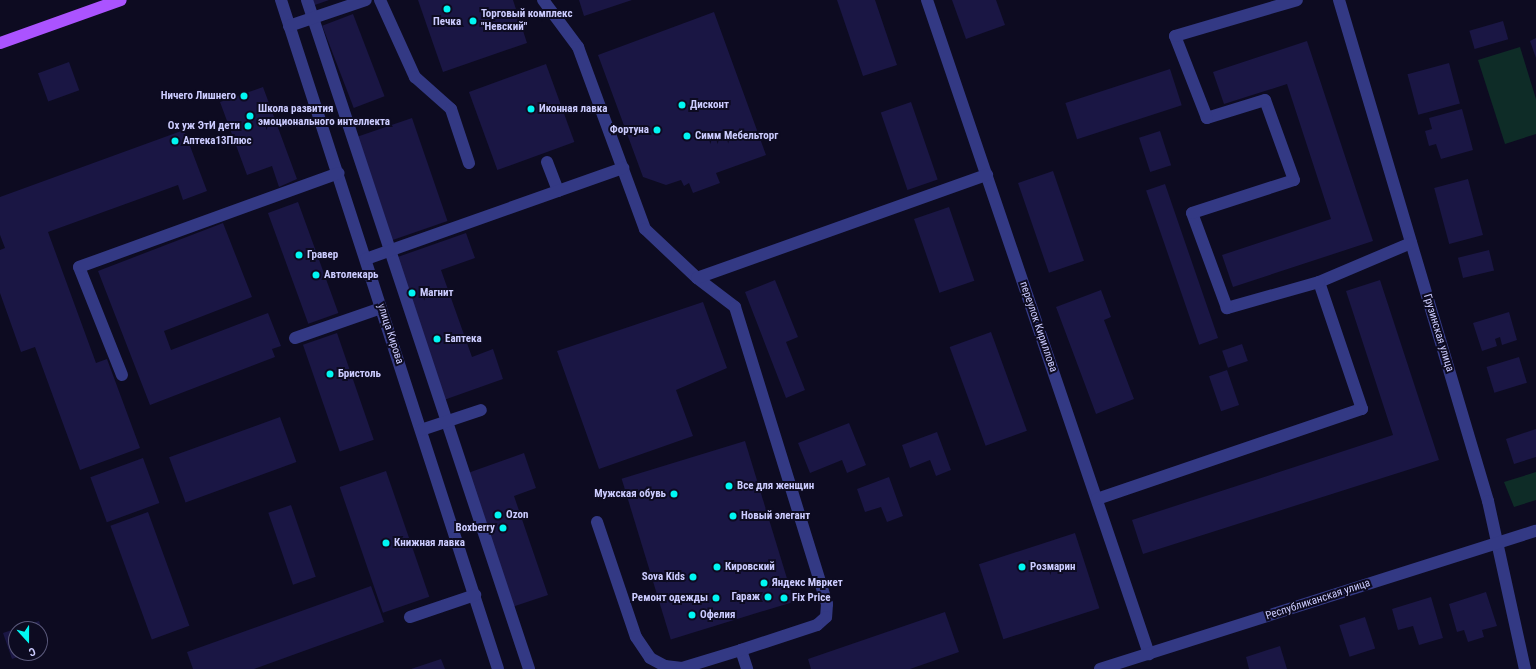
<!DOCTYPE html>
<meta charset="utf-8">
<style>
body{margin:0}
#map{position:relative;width:1536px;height:669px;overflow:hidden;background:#0d0b21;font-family:"Roboto Condensed",sans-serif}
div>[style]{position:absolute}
.green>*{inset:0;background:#0e2c27}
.building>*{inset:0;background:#1a1644;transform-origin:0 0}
.minor>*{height:12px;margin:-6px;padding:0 6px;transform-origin:6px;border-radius:6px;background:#333984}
.major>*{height:12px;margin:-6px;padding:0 6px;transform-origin:6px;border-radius:6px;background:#ab53ff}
.dots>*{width:11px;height:11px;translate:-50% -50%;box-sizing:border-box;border:2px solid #0d0b21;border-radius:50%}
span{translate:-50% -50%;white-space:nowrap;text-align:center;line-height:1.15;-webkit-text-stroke:4px #0d0b21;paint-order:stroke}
.poi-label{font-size:11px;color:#ccf;font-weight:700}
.left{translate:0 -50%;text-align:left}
.right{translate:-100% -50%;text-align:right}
.street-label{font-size:11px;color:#ccf}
.north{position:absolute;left:8px;top:621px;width:40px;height:40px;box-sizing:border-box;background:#0d0b21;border:1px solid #59587a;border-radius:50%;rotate:159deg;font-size:11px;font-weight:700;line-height:16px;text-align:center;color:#ccf}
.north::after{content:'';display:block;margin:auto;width:14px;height:18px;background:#00f7f3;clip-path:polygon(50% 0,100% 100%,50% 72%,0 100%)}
</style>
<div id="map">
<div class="green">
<div style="clip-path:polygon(1520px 47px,1536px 99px,1536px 134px,1505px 144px,1478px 60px)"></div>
<div style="clip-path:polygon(1536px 472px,1536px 500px,1514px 507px,1504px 482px)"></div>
</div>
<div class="building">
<div style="clip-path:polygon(310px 0,329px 0,312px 6px)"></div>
<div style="clip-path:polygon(418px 0,513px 0,527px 43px,443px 72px)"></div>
<div style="clip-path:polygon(579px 0,632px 0,584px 16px)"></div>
<div style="clip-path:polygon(837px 0,875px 0,897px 65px,863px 76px)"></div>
<div style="clip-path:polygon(952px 0,996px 0,1005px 25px,966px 39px)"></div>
<div style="clip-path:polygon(714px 12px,766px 155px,716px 173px,720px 183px,693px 193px,689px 183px,684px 186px,681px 180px,666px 185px,643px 177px,598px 55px)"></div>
<div style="left:353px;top:14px;width:88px;height:33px;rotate:69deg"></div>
<div style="left:1503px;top:21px;width:19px;height:35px;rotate:74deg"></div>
<div style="clip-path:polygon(1536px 38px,1536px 58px,1530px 41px)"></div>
<div style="clip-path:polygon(1307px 41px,1373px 241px,1233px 287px,1222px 255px,1331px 219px,1287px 84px,1224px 104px,1213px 72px)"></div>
<div style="left:69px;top:62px;width:30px;height:33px;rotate:70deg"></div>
<div style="left:1449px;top:63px;width:42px;height:43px;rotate:75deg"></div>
<div style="left:546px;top:64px;width:83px;height:82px;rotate:70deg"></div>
<div style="left:1170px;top:69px;width:38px;height:110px;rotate:72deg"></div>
<div style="clip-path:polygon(263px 87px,297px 179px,279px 187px,272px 166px,247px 175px,220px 102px)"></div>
<div style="left:911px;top:102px;width:82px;height:32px;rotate:71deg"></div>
<div style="clip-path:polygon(1462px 109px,1473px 150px,1441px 159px,1436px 144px,1429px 146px,1425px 131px,1432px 129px,1429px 118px)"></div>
<div style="left:412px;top:118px;width:109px;height:61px;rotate:71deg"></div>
<div style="clip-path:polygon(184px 130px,207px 191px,183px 200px,178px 185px,48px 232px,96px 363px,107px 359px,140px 448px,80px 470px,35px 347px,21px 352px,0 293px,0 250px,5px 248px,0 235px,0 197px)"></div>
<div style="left:1160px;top:131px;width:36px;height:22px;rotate:72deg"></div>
<div style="left:1053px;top:171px;width:95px;height:37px;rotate:71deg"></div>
<div style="left:1468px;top:179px;width:58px;height:35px;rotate:75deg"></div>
<div style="left:1165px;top:184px;width:163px;height:20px;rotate:71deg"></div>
<div style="left:298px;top:202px;width:118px;height:32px;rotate:70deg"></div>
<div style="left:949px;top:207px;width:78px;height:37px;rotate:71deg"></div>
<div style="clip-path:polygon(223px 223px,252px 297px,164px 331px,171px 350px,268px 313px,281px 346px,272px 349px,275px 357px,150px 405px,98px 271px)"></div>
<div style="clip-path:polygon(466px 233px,475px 258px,441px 270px,472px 357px,493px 349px,503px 379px,441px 401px,392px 259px)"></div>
<div style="left:1489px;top:250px;width:21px;height:32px;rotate:76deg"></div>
<div style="clip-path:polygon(775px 280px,798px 337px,786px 342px,805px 390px,786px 398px,745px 292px)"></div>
<div style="clip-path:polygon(1380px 280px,1439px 460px,1143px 554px,1132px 520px,1393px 435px,1346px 291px)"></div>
<div style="clip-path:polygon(1101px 290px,1111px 317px,1104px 320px,1134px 399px,1096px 414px,1056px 307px)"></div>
<div style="clip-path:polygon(703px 302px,727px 368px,676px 390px,693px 436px,599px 469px,557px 351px)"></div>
<div style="clip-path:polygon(1509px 312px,1517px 340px,1502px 345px,1500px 337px,1495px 339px,1497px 346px,1482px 351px,1473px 323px)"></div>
<div style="left:991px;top:332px;width:105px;height:44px;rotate:70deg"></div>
<div style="left:337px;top:333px;width:113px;height:36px;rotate:71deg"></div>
<div style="left:1242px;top:344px;width:18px;height:21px;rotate:71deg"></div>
<div style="left:1519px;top:357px;width:27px;height:34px;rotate:73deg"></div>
<div style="left:1227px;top:370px;width:37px;height:19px;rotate:71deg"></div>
<div style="left:280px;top:417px;width:48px;height:118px;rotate:70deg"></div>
<div style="clip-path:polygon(849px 423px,866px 465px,847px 473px,842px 460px,810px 473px,798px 443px)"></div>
<div style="clip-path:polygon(1536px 429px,1536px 457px,1514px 464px,1506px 439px)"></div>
<div style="clip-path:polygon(937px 432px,951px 470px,936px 476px,930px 460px,910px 468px,902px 445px)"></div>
<div style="left:745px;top:441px;width:168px;height:129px;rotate:73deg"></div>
<div style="clip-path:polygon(524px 453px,536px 488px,514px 496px,548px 595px,512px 607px,465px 474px)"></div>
<div style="left:143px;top:458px;width:48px;height:56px;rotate:70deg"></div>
<div style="left:386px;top:471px;width:133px;height:49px;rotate:71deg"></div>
<div style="clip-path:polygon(889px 477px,903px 516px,887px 522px,881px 507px,865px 512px,857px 489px)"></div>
<div style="left:291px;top:505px;width:76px;height:24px;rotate:71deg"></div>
<div style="left:148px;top:512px;width:121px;height:40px;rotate:70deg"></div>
<div style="left:1075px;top:533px;width:79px;height:101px;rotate:72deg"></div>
<div style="clip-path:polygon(371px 586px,384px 622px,254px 669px,193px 669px,187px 652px)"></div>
<div style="clip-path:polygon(1486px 592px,1497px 626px,1482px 630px,1484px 637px,1468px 642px,1464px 630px,1457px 632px,1449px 604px)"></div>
<div style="clip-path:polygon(1431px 597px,1443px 638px,1419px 645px,1413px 626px,1398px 630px,1392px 609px)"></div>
<div style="clip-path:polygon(945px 612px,959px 652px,910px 669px,811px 669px,808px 659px)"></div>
<div style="left:1365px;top:617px;width:33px;height:27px;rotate:72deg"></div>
<div style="clip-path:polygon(39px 621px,47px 647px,40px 650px,40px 629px,16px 629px,16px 653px,29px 653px,12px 659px,3px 633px)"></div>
<div style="clip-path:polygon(1280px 646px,1287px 669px,1249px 669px,1246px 657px)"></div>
<div style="clip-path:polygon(441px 659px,445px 669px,411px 669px)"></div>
</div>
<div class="minor">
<div style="left:281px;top:0;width:703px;rotate:72.03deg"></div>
<div style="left:307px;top:0;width:705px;rotate:71.64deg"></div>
<div style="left:380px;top:0;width:85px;rotate:65.6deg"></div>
<div style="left:415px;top:77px;width:48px;rotate:41.6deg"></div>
<div style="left:451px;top:109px;width:57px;rotate:71.6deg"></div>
<div style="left:543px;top:0;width:59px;rotate:53.3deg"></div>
<div style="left:578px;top:47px;width:194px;rotate:69.8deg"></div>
<div style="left:645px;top:229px;width:71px;rotate:43.3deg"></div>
<div style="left:697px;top:278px;width:48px;rotate:37.3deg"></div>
<div style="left:735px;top:307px;width:311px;rotate:72.8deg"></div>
<div style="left:827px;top:604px;width:13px;rotate:94deg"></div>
<div style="left:826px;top:617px;width:12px;rotate:138deg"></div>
<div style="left:817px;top:625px;width:80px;rotate:161.8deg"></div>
<div style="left:741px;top:650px;width:20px;rotate:72deg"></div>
<div style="left:927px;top:0;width:691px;rotate:71.25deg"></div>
<div style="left:1339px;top:0;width:523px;rotate:73.44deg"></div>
<div style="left:1488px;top:501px;width:172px;rotate:77.6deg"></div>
<div style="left:289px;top:26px;width:81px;rotate:-18.7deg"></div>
<div style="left:547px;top:162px;width:31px;rotate:69deg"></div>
<div style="left:366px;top:259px;width:273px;rotate:-19.5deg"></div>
<div style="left:697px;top:278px;width:308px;rotate:-19.6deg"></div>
<div style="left:1319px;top:282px;width:100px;rotate:-23deg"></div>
<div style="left:295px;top:338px;width:91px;rotate:-19.2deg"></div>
<div style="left:122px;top:375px;width:116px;rotate:-111.7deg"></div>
<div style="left:79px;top:267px;width:276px;rotate:-19.9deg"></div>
<div style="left:421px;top:430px;width:63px;rotate:-18.4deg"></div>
<div style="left:1097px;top:499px;width:280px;rotate:-18.8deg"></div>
<div style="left:1362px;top:409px;width:134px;rotate:-108.7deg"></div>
<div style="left:1319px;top:282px;width:96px;rotate:164.2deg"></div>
<div style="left:1227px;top:308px;width:101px;rotate:-110.2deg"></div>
<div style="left:1192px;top:213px;width:107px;rotate:-17.9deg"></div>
<div style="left:1294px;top:180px;width:85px;rotate:-109.9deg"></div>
<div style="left:1265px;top:100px;width:61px;rotate:162.8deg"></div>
<div style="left:1207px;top:118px;width:88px;rotate:-111.3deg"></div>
<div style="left:1175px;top:36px;width:127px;rotate:-16.4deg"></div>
<div style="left:597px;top:522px;width:121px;rotate:71.3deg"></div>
<div style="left:636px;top:637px;width:25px;rotate:56deg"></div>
<div style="left:650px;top:658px;width:17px;rotate:28deg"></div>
<div style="left:665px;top:666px;width:17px;rotate:7deg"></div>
<div style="left:682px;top:668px;width:62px;rotate:-17deg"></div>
<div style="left:410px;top:617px;width:69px;rotate:-18.7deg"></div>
<div style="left:1100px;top:669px;width:457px;rotate:-17.6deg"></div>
</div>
<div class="major">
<div style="left:0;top:43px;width:128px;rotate:-19.6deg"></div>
</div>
<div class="dots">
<div style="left:447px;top:9px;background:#00f7f3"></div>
<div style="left:473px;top:21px;background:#00f7f3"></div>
<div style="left:244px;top:96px;background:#00f7f3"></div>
<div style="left:682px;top:105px;background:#00f7f3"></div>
<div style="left:531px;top:109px;background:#00f7f3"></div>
<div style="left:250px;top:116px;background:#00f7f3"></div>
<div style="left:248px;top:126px;background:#00f7f3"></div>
<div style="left:657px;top:130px;background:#00f7f3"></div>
<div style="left:687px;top:136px;background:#00f7f3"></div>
<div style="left:175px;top:141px;background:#00f7f3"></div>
<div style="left:299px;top:255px;background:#00f7f3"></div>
<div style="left:316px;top:275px;background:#00f7f3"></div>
<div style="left:412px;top:293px;background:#00f7f3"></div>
<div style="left:437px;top:339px;background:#00f7f3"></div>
<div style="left:330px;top:374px;background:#00f7f3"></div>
<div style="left:729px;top:486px;background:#00f7f3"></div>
<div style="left:674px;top:494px;background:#00f7f3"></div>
<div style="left:498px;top:515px;background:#00f7f3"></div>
<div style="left:733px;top:516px;background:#00f7f3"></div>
<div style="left:503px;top:528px;background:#00f7f3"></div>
<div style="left:386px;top:543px;background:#00f7f3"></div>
<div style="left:717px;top:567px;background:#00f7f3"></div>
<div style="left:1022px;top:567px;background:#00f7f3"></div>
<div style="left:693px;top:577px;background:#00f7f3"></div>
<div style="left:764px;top:583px;background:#00f7f3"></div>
<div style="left:768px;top:597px;background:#00f7f3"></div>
<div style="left:716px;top:598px;background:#00f7f3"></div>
<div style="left:784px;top:598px;background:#00f7f3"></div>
<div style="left:692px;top:615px;background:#00f7f3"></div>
</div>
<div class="poi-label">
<span class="left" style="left:481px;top:21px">Торговый комплекс<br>"Невский"</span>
<span style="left:447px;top:22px">Печка</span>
<span class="right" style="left:236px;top:96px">Ничего Лишнего</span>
<span class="left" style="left:690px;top:105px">Дисконт</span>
<span class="left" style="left:539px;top:109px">Иконная лавка</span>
<span class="left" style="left:258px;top:116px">Школа развития<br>эмоционального интеллекта</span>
<span class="right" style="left:240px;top:126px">Ох уж ЭтИ дети</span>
<span class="right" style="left:649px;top:130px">Фортуна</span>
<span class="left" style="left:695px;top:136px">Симм Мебельторг</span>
<span class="left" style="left:183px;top:141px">Аптека13Плюс</span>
<span class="left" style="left:307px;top:255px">Гравер</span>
<span class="left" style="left:324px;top:275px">Автолекарь</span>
<span class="left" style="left:420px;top:293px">Магнит</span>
<span class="left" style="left:445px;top:339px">Еаптека</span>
<span class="left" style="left:338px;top:374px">Бристоль</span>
<span class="left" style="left:737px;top:486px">Все для женщин</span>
<span class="right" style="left:666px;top:494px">Мужская обувь</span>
<span class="left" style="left:506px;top:515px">Ozon</span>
<span class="left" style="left:741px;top:516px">Новый элегант</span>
<span class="right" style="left:495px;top:528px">Boxberry</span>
<span class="left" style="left:394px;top:543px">Книжная лавка</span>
<span class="left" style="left:725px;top:567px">Кировский</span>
<span class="left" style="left:1030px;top:567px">Розмарин</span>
<span class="right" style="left:685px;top:577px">Sova Kids</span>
<span class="left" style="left:772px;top:583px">Яндекс Мвркет</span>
<span class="right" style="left:760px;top:597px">Гараж</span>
<span class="right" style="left:708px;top:598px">Ремонт одежды</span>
<span class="left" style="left:792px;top:598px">Fix Price</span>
<span class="left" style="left:700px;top:615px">Офелия</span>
</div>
<div class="street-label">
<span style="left:1038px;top:327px;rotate:71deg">переулок Кириллова</span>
<span style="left:1438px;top:333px;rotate:73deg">Грузинская улица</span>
<span style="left:390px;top:334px;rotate:72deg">улица Кирова</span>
<span style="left:1318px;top:600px;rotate:-18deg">Республиканская улица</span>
</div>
<div class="north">С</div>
</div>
